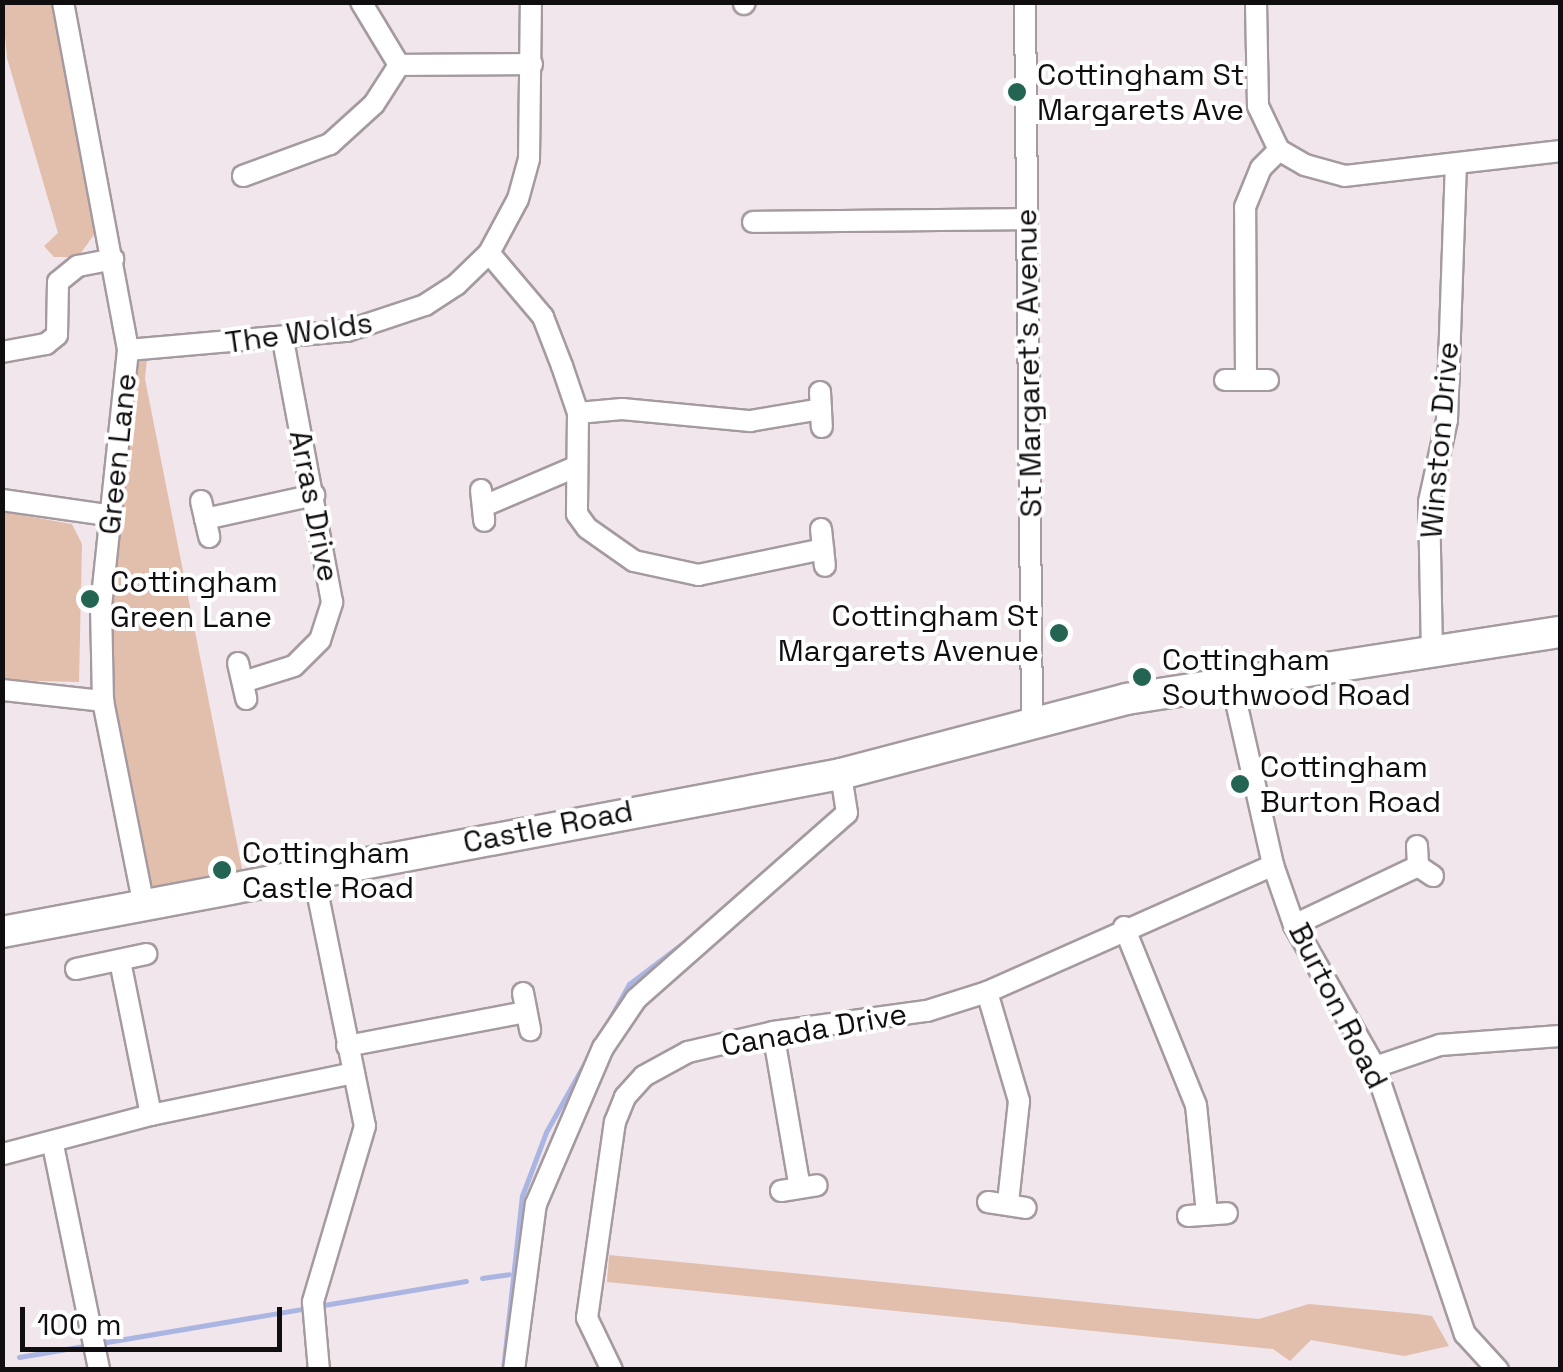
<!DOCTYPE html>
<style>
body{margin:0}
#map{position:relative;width:1563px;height:1372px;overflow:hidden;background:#f0e6ec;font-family:"Space Grotesk",sans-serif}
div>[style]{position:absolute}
.green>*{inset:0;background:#e2bfad}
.stream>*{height:5px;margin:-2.5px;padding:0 2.5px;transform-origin:2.5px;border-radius:2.5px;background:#aab5e2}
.roads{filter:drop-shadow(2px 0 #a49aa0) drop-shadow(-2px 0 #a49aa0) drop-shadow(0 2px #a49aa0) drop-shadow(0 -2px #a49aa0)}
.street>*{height:20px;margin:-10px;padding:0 10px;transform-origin:10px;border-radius:10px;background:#fff}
.secondary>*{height:30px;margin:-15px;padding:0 15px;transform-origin:15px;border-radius:15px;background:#fff}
.dots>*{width:28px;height:28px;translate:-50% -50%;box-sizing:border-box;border:5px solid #fff;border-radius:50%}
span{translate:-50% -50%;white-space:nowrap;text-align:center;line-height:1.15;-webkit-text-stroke:8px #fff;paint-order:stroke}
.poi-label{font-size:30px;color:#110e10}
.left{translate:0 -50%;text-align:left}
.right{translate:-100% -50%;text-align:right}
.street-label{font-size:30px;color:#110e10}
.frame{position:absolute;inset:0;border:5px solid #110e10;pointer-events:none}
.scale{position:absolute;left:20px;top:1307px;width:262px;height:45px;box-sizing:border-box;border:5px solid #110e10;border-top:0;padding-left:12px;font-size:30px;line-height:35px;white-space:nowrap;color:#110e10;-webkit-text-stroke:8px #fff;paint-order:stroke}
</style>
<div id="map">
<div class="green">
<div style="clip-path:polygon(2px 3px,63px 3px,96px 232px,78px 257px,54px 257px,44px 246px,58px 233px,7px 58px)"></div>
<div style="clip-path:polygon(148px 349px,145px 379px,245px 884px,144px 907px,103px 701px,128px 350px)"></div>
<div style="clip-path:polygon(3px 512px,72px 524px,82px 544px,79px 682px,3px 680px)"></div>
<div style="clip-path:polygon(609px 1255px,1259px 1319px,1309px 1304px,1418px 1314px,1432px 1316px,1449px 1346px,1404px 1356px,1311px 1340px,1290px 1361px,1273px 1349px,607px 1282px)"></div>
</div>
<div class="stream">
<div style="left:482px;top:1278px;width:27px;rotate:-8deg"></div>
<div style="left:318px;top:1306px;width:150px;rotate:-9.6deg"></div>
<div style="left:101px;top:1343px;width:209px;rotate:-9.6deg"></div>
<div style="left:19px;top:1357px;width:72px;rotate:-9.6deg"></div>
<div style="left:503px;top:1370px;width:175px;rotate:-83.8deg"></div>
<div style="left:522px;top:1196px;width:68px;rotate:-69.4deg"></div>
<div style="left:546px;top:1132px;width:170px;rotate:-60.7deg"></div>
<div style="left:629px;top:984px;width:94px;rotate:-37.2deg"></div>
</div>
<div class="roads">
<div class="street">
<div style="left:63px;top:2px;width:354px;rotate:79.4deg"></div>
<div style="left:128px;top:350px;width:257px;rotate:96deg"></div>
<div style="left:101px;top:606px;width:95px;rotate:88.8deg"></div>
<div style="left:103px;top:701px;width:210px;rotate:78.7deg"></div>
<div style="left:361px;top:2px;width:74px;rotate:58.9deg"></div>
<div style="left:1025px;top:2px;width:721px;rotate:89.44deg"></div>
<div style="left:1256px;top:2px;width:104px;rotate:88.9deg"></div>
<div style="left:1258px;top:106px;width:49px;rotate:64.5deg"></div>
<div style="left:1279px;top:150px;width:30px;rotate:30deg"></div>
<div style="left:1305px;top:165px;width:41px;rotate:15.4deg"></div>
<div style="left:1345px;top:176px;width:216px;rotate:-6.6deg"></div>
<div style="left:744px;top:4px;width:2px;rotate:-63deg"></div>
<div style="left:243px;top:176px;width:93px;rotate:-20.2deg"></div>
<div style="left:330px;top:144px;width:59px;rotate:-42.3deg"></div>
<div style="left:374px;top:104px;width:46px;rotate:-57.3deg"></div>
<div style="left:399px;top:65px;width:133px;rotate:-0.4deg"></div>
<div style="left:753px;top:222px;width:274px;rotate:-0.6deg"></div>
<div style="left:489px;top:253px;width:84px;rotate:49.8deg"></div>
<div style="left:543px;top:317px;width:53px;rotate:68.8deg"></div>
<div style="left:562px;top:366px;width:50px;rotate:71.2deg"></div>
<div style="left:578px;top:413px;width:101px;rotate:90.6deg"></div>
<div style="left:577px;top:514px;width:17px;rotate:54deg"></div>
<div style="left:587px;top:528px;width:57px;rotate:35.1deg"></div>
<div style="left:634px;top:561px;width:66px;rotate:12.3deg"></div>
<div style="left:698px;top:575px;width:128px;rotate:-11.7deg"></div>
<div style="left:128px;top:350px;width:220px;rotate:-5deg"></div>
<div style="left:347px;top:331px;width:82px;rotate:-18.4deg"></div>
<div style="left:425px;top:305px;width:37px;rotate:-33deg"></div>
<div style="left:456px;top:285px;width:46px;rotate:-44.1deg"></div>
<div style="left:489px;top:253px;width:61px;rotate:-61.8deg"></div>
<div style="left:518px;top:199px;width:41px;rotate:-74.6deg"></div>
<div style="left:529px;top:159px;width:157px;rotate:-89.3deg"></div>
<div style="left:2px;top:352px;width:45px;rotate:-10.3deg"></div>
<div style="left:46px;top:344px;width:14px;rotate:-39deg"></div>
<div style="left:57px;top:335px;width:53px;rotate:-88.9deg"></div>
<div style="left:58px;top:282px;width:26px;rotate:-39deg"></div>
<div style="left:78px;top:266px;width:36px;rotate:-11deg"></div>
<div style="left:1246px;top:376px;width:169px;rotate:-90.3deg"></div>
<div style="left:1245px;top:207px;width:42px;rotate:-67.7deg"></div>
<div style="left:1261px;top:168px;width:25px;rotate:-45deg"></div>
<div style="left:1225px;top:380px;width:43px"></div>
<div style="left:820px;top:392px;width:35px;rotate:87deg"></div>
<div style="left:578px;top:413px;width:44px;rotate:-5.2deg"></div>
<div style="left:622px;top:409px;width:129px;rotate:5.4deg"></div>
<div style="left:750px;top:421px;width:72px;rotate:-9.6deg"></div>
<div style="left:481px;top:490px;width:31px;rotate:84deg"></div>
<div style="left:2px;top:500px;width:112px;rotate:8.2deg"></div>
<div style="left:201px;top:501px;width:37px;rotate:77deg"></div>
<div style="left:484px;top:506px;width:97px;rotate:-23.1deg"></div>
<div style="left:205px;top:519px;width:112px;rotate:-12.4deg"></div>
<div style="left:821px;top:529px;width:37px;rotate:84deg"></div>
<div style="left:1432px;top:655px;width:153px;rotate:-91.1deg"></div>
<div style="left:1429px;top:502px;width:84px;rotate:-77.6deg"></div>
<div style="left:1447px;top:420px;width:255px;rotate:-88deg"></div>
<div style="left:238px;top:663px;width:37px;rotate:77deg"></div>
<div style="left:243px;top:682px;width:53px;rotate:-17.4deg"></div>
<div style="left:294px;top:666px;width:37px;rotate:-45deg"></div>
<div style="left:320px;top:640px;width:40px;rotate:-72deg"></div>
<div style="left:332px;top:602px;width:266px;rotate:-100.6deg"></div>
<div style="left:1232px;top:684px;width:186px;rotate:77.2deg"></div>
<div style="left:1273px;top:865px;width:64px;rotate:70.7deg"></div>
<div style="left:1294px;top:925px;width:163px;rotate:60.3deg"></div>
<div style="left:1375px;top:1067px;width:282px;rotate:71.4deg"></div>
<div style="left:1465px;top:1334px;width:49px;rotate:47.5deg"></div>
<div style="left:2px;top:690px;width:102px;rotate:6.2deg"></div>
<div style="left:1417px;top:846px;width:20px;rotate:87deg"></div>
<div style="left:1418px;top:866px;width:18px;rotate:34deg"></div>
<div style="left:313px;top:871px;width:260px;rotate:78.5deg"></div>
<div style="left:365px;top:1126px;width:184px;rotate:106.5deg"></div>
<div style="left:313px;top:1302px;width:68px;rotate:85deg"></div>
<div style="left:1294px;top:925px;width:137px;rotate:-25.4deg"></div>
<div style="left:1124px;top:927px;width:192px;rotate:68deg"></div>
<div style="left:1196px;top:1105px;width:110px;rotate:84.2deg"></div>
<div style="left:120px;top:961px;width:157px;rotate:78.6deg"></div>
<div style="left:151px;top:1115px;width:207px;rotate:-11.7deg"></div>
<div style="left:76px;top:969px;width:72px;rotate:-12.1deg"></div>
<div style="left:987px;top:992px;width:114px;rotate:73.6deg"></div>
<div style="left:1019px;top:1101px;width:103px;rotate:96.2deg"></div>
<div style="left:523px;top:993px;width:38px;rotate:79deg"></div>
<div style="left:773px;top:1032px;width:158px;rotate:80.2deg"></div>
<div style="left:347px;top:1046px;width:181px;rotate:-10.8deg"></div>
<div style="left:1375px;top:1067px;width:69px;rotate:-18.7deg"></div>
<div style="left:1440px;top:1045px;width:120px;rotate:-4.3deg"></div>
<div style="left:53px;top:1145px;width:230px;rotate:78.4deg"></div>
<div style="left:3px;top:1154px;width:153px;rotate:-14.8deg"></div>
<div style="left:781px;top:1191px;width:36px;rotate:-9deg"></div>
<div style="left:988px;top:1202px;width:38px;rotate:9deg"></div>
<div style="left:1188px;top:1216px;width:39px;rotate:-4deg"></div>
<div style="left:514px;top:1370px;width:167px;rotate:-82.5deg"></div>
<div style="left:536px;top:1204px;width:170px;rotate:-66.8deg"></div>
<div style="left:603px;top:1048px;width:59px;rotate:-56deg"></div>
<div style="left:636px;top:999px;width:281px;rotate:-41.4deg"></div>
<div style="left:847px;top:813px;width:39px;rotate:-99deg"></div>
<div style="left:612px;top:1370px;width:58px;rotate:-115.7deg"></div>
<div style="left:587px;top:1318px;width:198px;rotate:-81.9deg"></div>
<div style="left:615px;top:1122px;width:27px;rotate:-68deg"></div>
<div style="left:625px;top:1097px;width:28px;rotate:-48deg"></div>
<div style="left:644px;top:1076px;width:50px;rotate:-28.6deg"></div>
<div style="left:688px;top:1052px;width:87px;rotate:-13.2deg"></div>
<div style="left:773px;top:1032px;width:155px;rotate:-7.8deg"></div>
<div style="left:927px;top:1011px;width:63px;rotate:-17.6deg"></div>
<div style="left:987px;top:992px;width:313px;rotate:-23.9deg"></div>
</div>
<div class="secondary">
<div style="left:2px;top:932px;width:854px;rotate:-10.67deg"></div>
<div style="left:841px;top:774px;width:296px;rotate:-14.7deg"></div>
<div style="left:1127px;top:699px;width:438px;rotate:-8.8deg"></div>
</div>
</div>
<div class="dots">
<div style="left:1017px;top:92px;background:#236452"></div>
<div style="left:90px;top:599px;background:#236452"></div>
<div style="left:1059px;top:633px;background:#236452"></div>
<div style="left:1142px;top:677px;background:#236452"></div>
<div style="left:1240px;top:784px;background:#236452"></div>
<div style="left:222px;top:870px;background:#236452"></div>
</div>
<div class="poi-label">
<span class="left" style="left:1037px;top:92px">Cottingham St<br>Margarets Ave</span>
<span class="left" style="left:110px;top:599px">Cottingham<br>Green Lane</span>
<span class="right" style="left:1039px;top:633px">Cottingham St<br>Margarets Avenue</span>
<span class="left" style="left:1162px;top:677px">Cottingham<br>Southwood Road</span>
<span class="left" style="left:1260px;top:784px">Cottingham<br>Burton Road</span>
<span class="left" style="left:242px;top:870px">Cottingham<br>Castle Road</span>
</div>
<div class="street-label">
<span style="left:299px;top:333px;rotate:-8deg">The Wolds</span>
<span style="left:1029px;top:363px;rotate:-91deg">St Margaret's Avenue</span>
<span style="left:1440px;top:440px;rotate:-85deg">Winston Drive</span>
<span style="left:118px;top:454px;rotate:-84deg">Green Lane</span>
<span style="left:314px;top:506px;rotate:79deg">Arras Drive</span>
<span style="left:548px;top:827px;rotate:-11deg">Castle Road</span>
<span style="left:1338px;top:1006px;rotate:63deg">Burton Road</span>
<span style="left:814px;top:1030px;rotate:-10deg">Canada Drive</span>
</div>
<div class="frame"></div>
<div class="scale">100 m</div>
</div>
